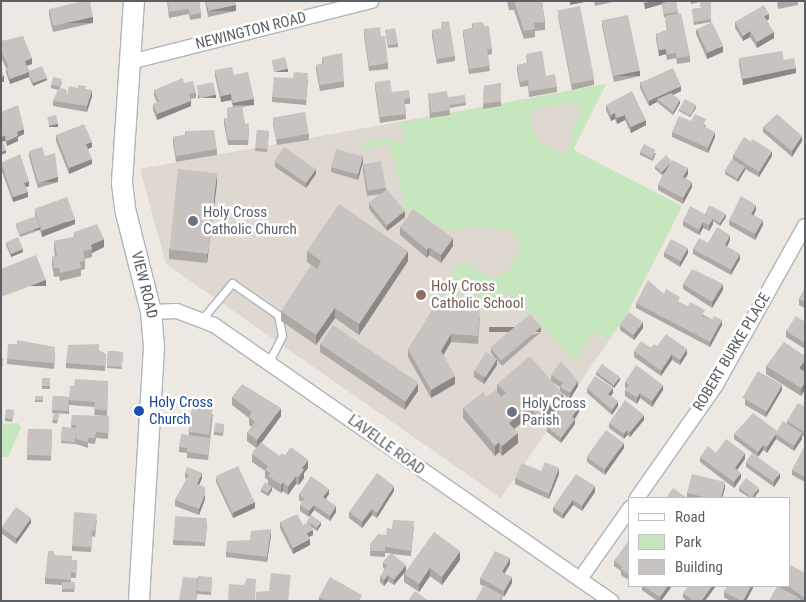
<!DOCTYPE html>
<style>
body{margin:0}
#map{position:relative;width:806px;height:602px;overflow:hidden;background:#eee8e2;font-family:"Roboto Condensed",sans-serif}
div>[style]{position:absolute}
.education>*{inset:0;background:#ded8d0}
.green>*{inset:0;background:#c6e6bd}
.roads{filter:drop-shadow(1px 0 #afb5b8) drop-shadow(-1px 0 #afb5b8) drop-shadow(0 1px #afb5b8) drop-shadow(0 -1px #afb5b8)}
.service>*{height:7px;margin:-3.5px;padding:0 3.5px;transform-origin:3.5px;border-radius:3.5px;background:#fff}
.minor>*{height:14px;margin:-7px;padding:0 7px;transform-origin:7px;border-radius:7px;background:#fff}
.secondary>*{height:20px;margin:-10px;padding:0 10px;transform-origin:10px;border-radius:10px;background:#fff}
.wall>*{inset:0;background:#ada8a4;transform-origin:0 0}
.shaded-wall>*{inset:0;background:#8d8886;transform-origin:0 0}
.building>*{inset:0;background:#c9c3bf;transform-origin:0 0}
.dots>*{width:14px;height:14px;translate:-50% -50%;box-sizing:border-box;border:2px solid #fff;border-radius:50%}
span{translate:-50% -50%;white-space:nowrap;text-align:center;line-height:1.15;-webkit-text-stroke:5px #fff;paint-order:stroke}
.street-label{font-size:15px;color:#5a6063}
.worship-label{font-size:15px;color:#5b616d}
.left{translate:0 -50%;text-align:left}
.education-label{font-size:15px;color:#785e54}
.transit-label{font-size:15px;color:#164399}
.frame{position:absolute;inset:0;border:2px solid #5a6063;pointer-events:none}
.legend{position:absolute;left:628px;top:497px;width:162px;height:90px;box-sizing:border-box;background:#fff;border:1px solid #bdbfc1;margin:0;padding:6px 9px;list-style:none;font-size:15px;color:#5a6063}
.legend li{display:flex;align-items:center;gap:10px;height:25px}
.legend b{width:25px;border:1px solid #bdbfc1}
</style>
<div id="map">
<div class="education">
<div style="clip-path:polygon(606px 84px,573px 150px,682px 206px,627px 314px,501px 498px,166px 264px,140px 169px)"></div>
</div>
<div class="green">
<div style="clip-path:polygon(evenodd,606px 84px,573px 150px,682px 206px,627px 314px,609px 340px,592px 332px,575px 362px,539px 322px,542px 318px,537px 314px,534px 316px,504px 292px,491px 303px,474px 308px,465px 308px,474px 299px,475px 290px,469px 294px,458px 294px,458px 305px,448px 300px,441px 291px,457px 265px,465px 262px,491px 279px,498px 276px,509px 270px,520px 248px,518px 240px,508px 230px,468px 227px,453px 231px,416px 216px,405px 209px,389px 144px,365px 150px,363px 142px,388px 138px,396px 142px,407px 141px,398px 123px,606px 84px,569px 103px,579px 105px,580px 115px,573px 126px,566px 155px,544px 145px,536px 136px,529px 118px,538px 109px,569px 103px)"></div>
<div style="clip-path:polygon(1px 407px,3px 424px,18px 423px,21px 428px,8px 457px,1px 457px)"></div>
</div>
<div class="roads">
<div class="service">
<div style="left:202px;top:319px;width:47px;rotate:-50.2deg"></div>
<div style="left:232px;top:283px;width:56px;rotate:34.8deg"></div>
<div style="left:278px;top:315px;width:21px;rotate:79deg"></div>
<div style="left:282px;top:336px;width:29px;rotate:117deg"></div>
</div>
<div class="minor">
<div style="left:130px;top:62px;width:249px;rotate:-14.2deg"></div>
<div style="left:151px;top:312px;width:26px;rotate:-2deg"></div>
<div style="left:177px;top:311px;width:40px;rotate:21deg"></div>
<div style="left:214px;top:325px;width:484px;rotate:34.8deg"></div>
<div style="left:637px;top:498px;width:138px;rotate:-55deg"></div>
<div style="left:716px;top:385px;width:182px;rotate:-60.8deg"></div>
<div style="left:580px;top:579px;width:87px;rotate:-54.8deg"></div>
</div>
<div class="secondary">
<div style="left:134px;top:1px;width:182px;rotate:93.8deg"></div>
<div style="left:122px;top:183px;width:26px;rotate:83deg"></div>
<div style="left:125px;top:209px;width:106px;rotate:75.8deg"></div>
<div style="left:151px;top:312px;width:35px;rotate:85deg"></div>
<div style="left:154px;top:347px;width:254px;rotate:93.4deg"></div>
</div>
</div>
<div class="wall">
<div style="clip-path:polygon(167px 1px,199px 1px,201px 13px,201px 18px,190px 20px,189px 14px,169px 18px)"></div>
<div style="clip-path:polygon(205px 1px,235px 1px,236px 11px,208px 17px)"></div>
<div style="clip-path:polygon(507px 1px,542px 1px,545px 22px,545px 30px,535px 31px,535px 37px,524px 39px,514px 10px,509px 10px)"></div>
<div style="clip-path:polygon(594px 1px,617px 1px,595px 6px)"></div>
<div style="clip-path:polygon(643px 1px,676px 1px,678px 13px,690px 56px,690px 62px,677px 64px,676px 58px,667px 60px,666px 54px,659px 56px,656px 39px,656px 34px,667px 30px,665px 17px,664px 17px,662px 4px,645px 9px)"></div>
<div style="clip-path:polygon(691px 1px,711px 1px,711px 22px,694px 25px,692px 9px,701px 8px,700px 2px,691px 4px)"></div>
<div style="clip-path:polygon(777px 1px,798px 1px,798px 5px,778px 9px)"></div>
<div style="clip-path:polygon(49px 9px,93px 23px,53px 32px,49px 15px)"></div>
<div style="clip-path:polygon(558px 11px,594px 80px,594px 85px,572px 90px,558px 16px)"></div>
<div style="clip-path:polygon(769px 19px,767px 20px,774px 38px,757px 48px,750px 37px,743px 41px,735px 28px,735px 22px)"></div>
<div style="clip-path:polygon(602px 21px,640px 76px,614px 82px,602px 26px)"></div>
<div style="clip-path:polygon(441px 22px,455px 56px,455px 61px,437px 64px,432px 36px,432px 30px,442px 29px)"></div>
<div style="clip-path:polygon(472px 23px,484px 26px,492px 49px,492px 54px,488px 55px,490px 71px,469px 74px,463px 35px,463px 30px,472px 28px)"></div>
<div style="clip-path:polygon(364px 29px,381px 36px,388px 63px,388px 69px,369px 71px,364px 35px)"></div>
<div style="clip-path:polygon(385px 29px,398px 44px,398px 47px,388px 48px)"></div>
<div style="clip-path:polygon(696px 29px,723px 52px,707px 59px,696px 34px)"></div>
<div style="clip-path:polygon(1px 41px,32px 64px,27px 66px,29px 71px,47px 80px,33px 86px,29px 77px,10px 84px,6px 73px,6px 68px,1px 57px)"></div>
<div style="clip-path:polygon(526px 54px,546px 76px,557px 87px,557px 92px,529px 97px,528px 86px,520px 87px,517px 70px,517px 65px,527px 63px)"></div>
<div style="clip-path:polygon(322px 57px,344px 81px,344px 87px,320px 91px,316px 70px,316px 65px,322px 64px)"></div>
<div style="clip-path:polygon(739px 58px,784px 60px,796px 73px,743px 85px,739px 64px)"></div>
<div style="clip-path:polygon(215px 70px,234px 75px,254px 105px,242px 107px,245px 124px,249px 129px,248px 145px,228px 145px,224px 124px,224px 118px,228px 118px,227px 108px,233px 107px,231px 100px,221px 102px,215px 76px)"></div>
<div style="clip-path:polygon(293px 78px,308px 79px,306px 105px,272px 102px,272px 97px)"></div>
<div style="clip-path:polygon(62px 82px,60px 88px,67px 96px,86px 89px,92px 96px,87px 112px,53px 106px,53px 101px,58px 90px,51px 88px,51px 85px)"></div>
<div style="clip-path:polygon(375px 82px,392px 92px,410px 98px,410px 104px,405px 104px,406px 119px,380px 123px,375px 88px)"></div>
<div style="clip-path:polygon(640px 82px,681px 91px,673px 95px,680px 103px,673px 115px,657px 102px,649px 106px,640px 88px)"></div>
<div style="clip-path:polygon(501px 83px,501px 106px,483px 109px,484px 86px)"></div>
<div style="clip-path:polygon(154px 90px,196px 93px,196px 98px,191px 99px,191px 106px,157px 120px,153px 110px,153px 104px,157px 103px,154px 95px)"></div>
<div style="clip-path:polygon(428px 93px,448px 100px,466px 103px,466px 105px,450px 108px,449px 102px,450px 115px,430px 118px)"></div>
<div style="clip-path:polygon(606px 105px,646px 125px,631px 133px,625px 120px,617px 124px,615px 119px,611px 121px,606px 110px)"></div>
<div style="clip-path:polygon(696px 108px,690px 117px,679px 111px,679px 109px)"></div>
<div style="clip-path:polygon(1px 112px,24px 134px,18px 137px,18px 141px,7px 146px,5px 141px)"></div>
<div style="clip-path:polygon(273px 119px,309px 134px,309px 140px,277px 145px,273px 124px)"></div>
<div style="clip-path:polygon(691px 121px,706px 125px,705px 127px,715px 137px,708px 153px,672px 137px,672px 132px)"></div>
<div style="clip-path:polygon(763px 127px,802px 141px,792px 157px,763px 132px)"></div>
<div style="left:257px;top:130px;width:12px;height:21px;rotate:5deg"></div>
<div style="clip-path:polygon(185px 131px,217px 149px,217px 155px,176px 162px,173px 143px,173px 137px,185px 135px)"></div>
<div style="clip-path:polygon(56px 135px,92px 147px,88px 149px,92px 164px,69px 174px,56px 141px)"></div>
<div style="clip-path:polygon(29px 151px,45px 156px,58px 182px,38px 188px,29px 157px)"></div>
<div style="clip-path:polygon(640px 152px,656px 153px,653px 161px,640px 155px)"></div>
<div style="clip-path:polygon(733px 155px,772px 156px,759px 177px,745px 169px,745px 170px,738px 182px,725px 174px,725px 171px,733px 160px)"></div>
<div style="clip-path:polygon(275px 162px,316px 174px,306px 188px,275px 167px)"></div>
<div style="clip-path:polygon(363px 162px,358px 180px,331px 172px,331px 167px)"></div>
<div style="clip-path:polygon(1px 164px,29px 186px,26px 187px,28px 197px,13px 202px,1px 169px)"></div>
<div style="clip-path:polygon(363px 164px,386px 188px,386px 190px,405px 217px,387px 231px,369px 209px,369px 203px,381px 194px,367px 196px,363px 170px)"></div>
<div style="clip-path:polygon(655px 166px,688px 174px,685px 178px,692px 187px,683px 204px,658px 190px,658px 185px,665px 171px,662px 175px,655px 169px)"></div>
<div style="clip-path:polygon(217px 183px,207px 263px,169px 259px,169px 249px)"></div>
<div style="clip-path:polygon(756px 210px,754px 215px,763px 225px,755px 240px,729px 225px,729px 220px)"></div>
<div style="clip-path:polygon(35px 212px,75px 224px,42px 237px,40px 230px,20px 237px,16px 226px,16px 224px,35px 217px)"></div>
<div style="clip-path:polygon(705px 214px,726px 217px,720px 226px,713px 221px,713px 224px,709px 231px,703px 228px,699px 235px,683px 226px,683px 221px)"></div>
<div style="clip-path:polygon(400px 227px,453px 246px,441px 263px,429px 255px,427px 258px,400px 235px)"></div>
<div style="clip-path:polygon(74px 232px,104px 247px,92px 253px,92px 257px,85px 259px,85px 269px,81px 270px,81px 276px,60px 281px,59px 276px,54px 277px,52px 265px,52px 257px,55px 256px,54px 249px,54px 241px,74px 237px)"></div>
<div style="clip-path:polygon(730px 240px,727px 247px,740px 259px,731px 275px,693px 254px,693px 249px,708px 243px)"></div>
<div style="clip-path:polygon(6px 242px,23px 252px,11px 257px,6px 245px)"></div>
<div style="clip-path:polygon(307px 251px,408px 261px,359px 335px,335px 318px,316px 345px,281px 321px,281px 311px,317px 269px,307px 262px)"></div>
<div style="clip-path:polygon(664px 252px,688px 253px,680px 267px,664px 257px)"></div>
<div style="clip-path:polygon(683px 284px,723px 290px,712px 308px,683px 289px)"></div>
<div style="clip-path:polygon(805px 288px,805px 308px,799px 305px,799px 299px)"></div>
<div style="clip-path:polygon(664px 294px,722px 325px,710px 347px,636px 308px,636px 303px)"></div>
<div style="clip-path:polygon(480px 317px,478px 344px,451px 342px,443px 355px,455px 384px,431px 398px,408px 357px,408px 349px)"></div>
<div style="clip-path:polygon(805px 322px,805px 349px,786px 337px,786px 331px)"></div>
<div style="clip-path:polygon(620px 325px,643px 328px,634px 340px,620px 330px)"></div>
<div style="clip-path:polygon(541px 332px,502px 366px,497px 360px,497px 365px,484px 384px,474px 377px,474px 371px,495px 358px,491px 353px,491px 348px)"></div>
<div style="clip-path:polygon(320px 344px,418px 391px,405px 410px,320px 352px)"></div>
<div style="clip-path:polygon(657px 346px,687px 354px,680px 365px,672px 360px,661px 376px,634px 357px,634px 351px)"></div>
<div style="clip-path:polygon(99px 351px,106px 354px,105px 371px,66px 368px,66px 363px)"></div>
<div style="left:108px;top:351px;width:15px;height:17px;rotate:4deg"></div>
<div style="clip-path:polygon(55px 353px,54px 369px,7px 364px,7px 359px)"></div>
<div style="clip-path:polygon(805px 356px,805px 371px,803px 371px,801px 396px,766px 374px,766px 366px)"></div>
<div style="clip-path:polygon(596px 372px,620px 380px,614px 388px,596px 375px)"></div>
<div style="clip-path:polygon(evenodd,551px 375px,578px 386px,570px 399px,562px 393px,563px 404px,579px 412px,575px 419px,575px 424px,561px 443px,547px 432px,547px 427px,562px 405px,537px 426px,529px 417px,514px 429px,518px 443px,502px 456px,499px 452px,495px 456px,463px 418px,463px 408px,497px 392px,497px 384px,551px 381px,551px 375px,551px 381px,560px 387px,560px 391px,551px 381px)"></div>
<div style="left:42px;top:378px;width:8px;height:11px"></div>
<div style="clip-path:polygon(108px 381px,107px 416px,94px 415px,95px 407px,69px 405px,69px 414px,52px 413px,53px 396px,69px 397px,74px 386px)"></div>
<div style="clip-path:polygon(625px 382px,663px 390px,652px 407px,640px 398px,637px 404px,625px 396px,625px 390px,626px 388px,625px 387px)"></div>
<div style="clip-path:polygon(587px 388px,613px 393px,611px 396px,618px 406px,612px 415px,587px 393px)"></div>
<div style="clip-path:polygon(782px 390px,766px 417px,745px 405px,745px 399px)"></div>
<div style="left:35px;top:396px;width:8px;height:6px"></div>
<div style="clip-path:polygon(232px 397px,281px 416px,261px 443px,279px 456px,285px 455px,308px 468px,304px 473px,304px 478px,299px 485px,296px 484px,288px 495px,283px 491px,281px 493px,272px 487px,272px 490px,268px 496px,261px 492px,261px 489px,268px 484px,268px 480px,265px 478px,265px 471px,252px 462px,252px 454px,256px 448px,247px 441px,247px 433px,252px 427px,249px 425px,249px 418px,232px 405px)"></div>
<div style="clip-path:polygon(805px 407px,805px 437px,802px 436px,802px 439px,794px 451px,776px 439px,767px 453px,763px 450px,758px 457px,734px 439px,734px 434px,777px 431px,787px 423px,787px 421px)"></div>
<div style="clip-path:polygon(14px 413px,12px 422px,5px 421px,5px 418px)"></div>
<div style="left:54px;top:413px;width:5px;height:10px;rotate:11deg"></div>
<div style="clip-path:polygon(213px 414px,208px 460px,187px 458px,187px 453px,179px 452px,179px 447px,189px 435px,189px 432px)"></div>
<div style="clip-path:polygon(72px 415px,109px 421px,108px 439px,96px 438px,95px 444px,88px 443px,88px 448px,76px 444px,61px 443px,62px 427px,71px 428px)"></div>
<div style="clip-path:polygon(644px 420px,630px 437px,627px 435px,624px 439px,609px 428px,609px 423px)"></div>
<div style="clip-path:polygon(224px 427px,223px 436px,214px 435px,214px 432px)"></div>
<div style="left:28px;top:429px;width:24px;height:31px;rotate:2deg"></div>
<div style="clip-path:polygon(805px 446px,805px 482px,792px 475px,792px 470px)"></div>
<div style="clip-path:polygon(624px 448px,605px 475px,587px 462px,587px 457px)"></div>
<div style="clip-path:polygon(716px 453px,745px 459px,737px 470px,741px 478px,734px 488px,700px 462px,700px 457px)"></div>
<div style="clip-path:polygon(746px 462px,780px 478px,774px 487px,746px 467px)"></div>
<div style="clip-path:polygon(541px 471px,559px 474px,549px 499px,515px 484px,515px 478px)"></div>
<div style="clip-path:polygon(185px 473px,202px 478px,199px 485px,205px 499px,199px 515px,175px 506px,175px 500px,187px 479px,185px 478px)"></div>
<div style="clip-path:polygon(216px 477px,255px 508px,233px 518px,216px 482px)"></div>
<div style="clip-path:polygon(725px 488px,722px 498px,666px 498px,687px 498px,687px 493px)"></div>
<div style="clip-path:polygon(739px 488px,759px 491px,754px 498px,750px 498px,739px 491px)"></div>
<div style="clip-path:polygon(394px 491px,377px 518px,372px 515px,362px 528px,349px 518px,349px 512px)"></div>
<div style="clip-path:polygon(595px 492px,582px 511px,573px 505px,563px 519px,553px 512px,553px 507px)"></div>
<div style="clip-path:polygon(299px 494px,329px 494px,326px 499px,336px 512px,330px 521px,314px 510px,309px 517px,300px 511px,300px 505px,302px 502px,299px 500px)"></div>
<div style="clip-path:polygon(97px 519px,95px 537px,92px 536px,91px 552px,72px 551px,72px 546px)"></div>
<div style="clip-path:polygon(307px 521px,321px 525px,317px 531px,311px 527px,313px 535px,309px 537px,310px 545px,293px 554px,280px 528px,280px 522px,303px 525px,307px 523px)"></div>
<div style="clip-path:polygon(31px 523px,16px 544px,1px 533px,1px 527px)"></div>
<div style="clip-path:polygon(207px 524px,205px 546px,173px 545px,173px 540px)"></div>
<div style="clip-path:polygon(414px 526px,411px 556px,392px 554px,406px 571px,460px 560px,442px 585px,430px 576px,419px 592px,404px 582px,404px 574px,406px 571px,394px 585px,388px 581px,384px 586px,380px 582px,380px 577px,385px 569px,383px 568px,383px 562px,391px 553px,385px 553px,385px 557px,370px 556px,370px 544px,386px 535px,392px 529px)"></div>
<div style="clip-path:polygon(271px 535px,267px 562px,226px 557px,226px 552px,250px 540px)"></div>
<div style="clip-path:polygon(630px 541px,630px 581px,621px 575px,621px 571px,614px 566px,614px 561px)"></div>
<div style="clip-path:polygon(54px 555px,72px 560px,77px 560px,76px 578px,71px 578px,71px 582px,75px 582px,74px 592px,62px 592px,62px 585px,45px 584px,45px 578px)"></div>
<div style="clip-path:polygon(510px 564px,505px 573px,512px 583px,504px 597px,502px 596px,502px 601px,480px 584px,480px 578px)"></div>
<div style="clip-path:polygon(805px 573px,805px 601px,801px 601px,798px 598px,798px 601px,776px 586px,790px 586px)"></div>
<div style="clip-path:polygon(212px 577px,211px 595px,197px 594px,196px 601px,179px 601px,197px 578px)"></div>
<div style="clip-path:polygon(642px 586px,672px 586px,661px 601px,657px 601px,642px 590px)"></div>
<div style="clip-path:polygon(727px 586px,754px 586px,746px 601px,730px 601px,724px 597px,724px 592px)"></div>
<div style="clip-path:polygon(683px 593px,705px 601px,687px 601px,683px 598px)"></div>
<div style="clip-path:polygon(319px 597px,362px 600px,362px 601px,319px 601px)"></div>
</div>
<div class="shaded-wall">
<div style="clip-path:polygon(570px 1px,590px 1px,570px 5px)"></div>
<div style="clip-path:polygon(653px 1px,673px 1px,645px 9px,645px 3px)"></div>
<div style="left:236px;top:5px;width:6px;height:29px;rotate:90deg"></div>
<div style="clip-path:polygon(769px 14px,769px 19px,764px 22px,764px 16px)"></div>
<div style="left:93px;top:17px;width:6px;height:41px;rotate:90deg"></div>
<div style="clip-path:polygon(750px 31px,750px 37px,743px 41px,743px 36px)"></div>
<div style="clip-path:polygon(774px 32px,774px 38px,757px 48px,757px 42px)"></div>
<div style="clip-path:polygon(723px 46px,723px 52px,707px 59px,707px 53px)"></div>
<div style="clip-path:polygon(666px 49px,666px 54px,659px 56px,659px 50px)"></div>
<div style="clip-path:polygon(32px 58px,32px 64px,25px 66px,25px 61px)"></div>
<div style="clip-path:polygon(796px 68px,796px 73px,743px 85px,743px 79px)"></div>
<div style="left:288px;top:69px;width:3px;height:13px;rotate:90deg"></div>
<div style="left:640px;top:71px;width:5px;height:27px;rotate:90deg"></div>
<div style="clip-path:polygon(29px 72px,29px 77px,10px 84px,10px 79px)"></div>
<div style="clip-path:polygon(4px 76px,4px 82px,1px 82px,1px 77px)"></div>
<div style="clip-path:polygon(47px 78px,47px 80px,33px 86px,33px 83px)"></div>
<div style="clip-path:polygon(681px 86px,681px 91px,660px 101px,657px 99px,657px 102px,649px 106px,649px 100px)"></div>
<div style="clip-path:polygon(92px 90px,92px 96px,87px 112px,87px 106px)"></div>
<div style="clip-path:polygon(231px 94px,231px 100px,221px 102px,221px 96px)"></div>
<div style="left:216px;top:95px;width:3px;height:18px;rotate:90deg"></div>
<div style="left:254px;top:99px;width:6px;height:21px;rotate:90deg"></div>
<div style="clip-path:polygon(680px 100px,680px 103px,673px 115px,673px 112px)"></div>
<div style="clip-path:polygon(191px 101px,191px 106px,157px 120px,157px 114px)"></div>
<div style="clip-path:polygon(696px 105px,696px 108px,690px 117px,690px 115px)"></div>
<div style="clip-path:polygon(615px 113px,615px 119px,611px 121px,611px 115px)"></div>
<div style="clip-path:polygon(625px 115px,625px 120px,617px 124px,617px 118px)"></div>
<div style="clip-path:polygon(646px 120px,646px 125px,631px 133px,631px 127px)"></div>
<div style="left:58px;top:124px;width:3px;height:9px;rotate:90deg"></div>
<div style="clip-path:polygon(24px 129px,24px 134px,18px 137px,18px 141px,7px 146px,7px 141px,17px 132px)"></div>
<div style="clip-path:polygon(715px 132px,715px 137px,708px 153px,708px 148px)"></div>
<div style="clip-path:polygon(5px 135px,5px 141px,1px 142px,1px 137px)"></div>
<div style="clip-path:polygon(802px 136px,802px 141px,792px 157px,792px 151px)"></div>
<div style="clip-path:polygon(92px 142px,92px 147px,86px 150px,86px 144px)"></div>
<div style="clip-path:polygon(6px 150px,6px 153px,1px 155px,1px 152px)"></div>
<div style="clip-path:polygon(772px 151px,772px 156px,759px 177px,759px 172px)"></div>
<div style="clip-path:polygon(363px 156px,363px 162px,358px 180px,358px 174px)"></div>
<div style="clip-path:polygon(92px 159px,92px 164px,69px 174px,69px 168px)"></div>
<div style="clip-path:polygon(672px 161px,672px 164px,662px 175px,662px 172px)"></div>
<div style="clip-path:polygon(745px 167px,745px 170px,738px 182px,738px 179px)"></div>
<div style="clip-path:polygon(688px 168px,688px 174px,683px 183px,683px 177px)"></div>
<div style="clip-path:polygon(316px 169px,316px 174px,306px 188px,306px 183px)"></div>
<div style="clip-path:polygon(217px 173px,217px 183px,207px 263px,207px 253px)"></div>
<div style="left:58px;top:177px;width:5px;height:21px;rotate:90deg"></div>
<div style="clip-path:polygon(29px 181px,29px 186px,24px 188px,24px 183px)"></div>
<div style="clip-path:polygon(692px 182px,692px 187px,683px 204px,683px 198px)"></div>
<div style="clip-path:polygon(28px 192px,28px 197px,13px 202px,13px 197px)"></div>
<div style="clip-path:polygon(756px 205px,756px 210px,751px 219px,751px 214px)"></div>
<div style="clip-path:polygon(405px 211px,405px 217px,387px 231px,387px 226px)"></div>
<div style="clip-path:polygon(726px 214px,726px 217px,720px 226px,720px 223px)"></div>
<div style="clip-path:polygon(75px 219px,75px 224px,42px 237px,42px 231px)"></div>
<div style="clip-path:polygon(713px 219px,713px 224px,709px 231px,709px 225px)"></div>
<div style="clip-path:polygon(763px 220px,763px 225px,755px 240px,755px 234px)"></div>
<div style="clip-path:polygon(703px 222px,703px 228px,699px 235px,699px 230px)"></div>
<div style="left:40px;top:227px;width:3px;height:21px;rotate:90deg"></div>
<div style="clip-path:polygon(730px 235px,730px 240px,725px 251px,725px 245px)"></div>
<div style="clip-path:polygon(453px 238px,453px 246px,441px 263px,441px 255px)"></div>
<div style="clip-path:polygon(104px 239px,104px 247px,92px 253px,91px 245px)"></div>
<div style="clip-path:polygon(429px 247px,429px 255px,427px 258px,427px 250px)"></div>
<div style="clip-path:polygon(688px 248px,688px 253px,680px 267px,680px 261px)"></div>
<div style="clip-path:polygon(23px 249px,23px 252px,11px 257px,11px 254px)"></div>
<div style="clip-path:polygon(408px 251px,408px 261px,359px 335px,359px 324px)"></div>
<div style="clip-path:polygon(740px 254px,740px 259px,731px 275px,731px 270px)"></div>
<div style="left:46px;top:280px;width:6px;height:48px;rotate:90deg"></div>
<div style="clip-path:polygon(723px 284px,723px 290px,712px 308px,712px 302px)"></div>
<div style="clip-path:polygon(335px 308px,335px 318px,316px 345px,316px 335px)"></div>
<div style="clip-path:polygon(722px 320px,722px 325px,710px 347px,710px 342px)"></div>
<div style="clip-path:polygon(643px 322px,643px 328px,634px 340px,634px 335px)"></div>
<div style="left:541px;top:327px;width:5px;height:52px;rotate:90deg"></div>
<div style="clip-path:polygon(451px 334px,451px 342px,441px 359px,441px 351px)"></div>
<div style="clip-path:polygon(687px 349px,687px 354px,680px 365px,680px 360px)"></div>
<div style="clip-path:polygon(672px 354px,672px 360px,661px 376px,661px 371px)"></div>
<div style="clip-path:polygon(497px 359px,497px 365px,484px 384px,484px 378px)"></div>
<div style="clip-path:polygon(804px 362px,804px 370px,799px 376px,799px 368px)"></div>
<div style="clip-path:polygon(455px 376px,455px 384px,431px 398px,431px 390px)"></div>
<div style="clip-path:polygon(620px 377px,620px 380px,614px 388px,614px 385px)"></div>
<div style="clip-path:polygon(578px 381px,578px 386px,570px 399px,570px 393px)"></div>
<div style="clip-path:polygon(805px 382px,805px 390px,801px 396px,801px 388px)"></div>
<div style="clip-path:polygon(418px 383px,418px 391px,405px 410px,405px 402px)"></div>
<div style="clip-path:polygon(663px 385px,663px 390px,652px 407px,652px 401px)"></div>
<div style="clip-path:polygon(782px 385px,782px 390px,766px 417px,766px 412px)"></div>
<div style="clip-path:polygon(613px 388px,613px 393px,608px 399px,608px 394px)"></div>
<div style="clip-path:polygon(640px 393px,640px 398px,637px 404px,637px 398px)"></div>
<div style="clip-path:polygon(563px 394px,563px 405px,537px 426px,537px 416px)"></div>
<div style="clip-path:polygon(618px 401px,618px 406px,612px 415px,612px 410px)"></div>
<div style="clip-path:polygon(529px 406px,529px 417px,509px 433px,509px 423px)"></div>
<div style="clip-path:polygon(579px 407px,579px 412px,572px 423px,572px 417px)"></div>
<div style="clip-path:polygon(281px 408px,281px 416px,257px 449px,257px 440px)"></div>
<div style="clip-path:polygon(644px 415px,644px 420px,630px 437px,630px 432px)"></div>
<div style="clip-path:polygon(575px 419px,575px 424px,561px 443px,561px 438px)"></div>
<div style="clip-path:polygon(627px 430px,627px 435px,624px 439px,624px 434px)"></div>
<div style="clip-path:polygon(518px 433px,518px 443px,502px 456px,502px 446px)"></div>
<div style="clip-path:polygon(802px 433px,802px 439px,794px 451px,794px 446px)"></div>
<div style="clip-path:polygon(776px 434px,776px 439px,767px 453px,767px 447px)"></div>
<div style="clip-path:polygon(499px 442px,499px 452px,495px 456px,495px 446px)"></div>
<div style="clip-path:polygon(624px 443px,624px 448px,605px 475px,605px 469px)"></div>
<div style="clip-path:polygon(763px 445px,763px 450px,758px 457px,758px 452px)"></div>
<div style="clip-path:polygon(745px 453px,745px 459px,735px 473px,735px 468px)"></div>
<div style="clip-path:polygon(308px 460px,308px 468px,304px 473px,304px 478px,299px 485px,299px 477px,302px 468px)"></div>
<div style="clip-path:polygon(559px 468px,559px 474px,549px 499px,549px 494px)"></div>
<div style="clip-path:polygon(202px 473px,202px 478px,197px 490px,197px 484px)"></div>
<div style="clip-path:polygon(741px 473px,741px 478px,734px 488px,734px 482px)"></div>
<div style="clip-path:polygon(780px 473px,780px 478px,774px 487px,774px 481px)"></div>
<div style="clip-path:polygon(296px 476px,296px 484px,288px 495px,288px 487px)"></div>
<div style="clip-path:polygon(283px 482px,283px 491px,281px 493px,281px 485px)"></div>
<div style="clip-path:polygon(725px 482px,725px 488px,722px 498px,721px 498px)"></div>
<div style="clip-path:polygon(394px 486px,394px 491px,377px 518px,377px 513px)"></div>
<div style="clip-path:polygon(595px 486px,595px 492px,582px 511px,582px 506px)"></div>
<div style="clip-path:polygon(272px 487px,272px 490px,268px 496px,268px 493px)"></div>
<div style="clip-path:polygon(759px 488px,759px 491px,754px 498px,753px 498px)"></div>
<div style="clip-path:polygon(329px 489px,329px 494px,323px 502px,323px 497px)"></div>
<div style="clip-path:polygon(205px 494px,205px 499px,199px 515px,199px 509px)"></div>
<div style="clip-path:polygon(573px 500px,573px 505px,563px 519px,563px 514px)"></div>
<div style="clip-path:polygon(255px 502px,255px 508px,233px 518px,233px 513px)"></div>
<div style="clip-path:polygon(314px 505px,314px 510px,309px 517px,309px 511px)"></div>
<div style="clip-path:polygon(336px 506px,336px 512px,330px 521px,330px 516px)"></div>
<div style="clip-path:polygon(372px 509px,372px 515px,362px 528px,362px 522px)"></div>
<div style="clip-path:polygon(31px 518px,31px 523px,16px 544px,16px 539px)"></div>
<div style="clip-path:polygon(321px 522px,321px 525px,317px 531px,317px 528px)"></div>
<div style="clip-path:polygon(271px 529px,271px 535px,267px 562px,267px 557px)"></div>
<div style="clip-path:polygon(313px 530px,313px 535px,307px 538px,307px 533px)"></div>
<div style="clip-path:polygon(310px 539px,310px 545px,293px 554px,293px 548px)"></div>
<div style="clip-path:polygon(460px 551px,460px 560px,442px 585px,442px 577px)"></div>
<div style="clip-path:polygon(510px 558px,510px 564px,502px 578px,502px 572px)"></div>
<div style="clip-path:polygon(406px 565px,406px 571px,394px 585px,394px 580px)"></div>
<div style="clip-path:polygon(430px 568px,430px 576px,419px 592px,419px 584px)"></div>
<div style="clip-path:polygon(388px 575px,388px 581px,384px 586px,384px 580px)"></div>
<div style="clip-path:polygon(512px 577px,512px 583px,504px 597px,504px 591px)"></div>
<div style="clip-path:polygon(668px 586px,672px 586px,661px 601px,660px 601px,660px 597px)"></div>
<div style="clip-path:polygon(712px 586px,716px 586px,705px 601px,701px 601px)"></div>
<div style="clip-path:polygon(751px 586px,754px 586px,746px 601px,743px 601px)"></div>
</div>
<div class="building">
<div style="clip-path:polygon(83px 1px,90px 1px,93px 17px,53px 26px,49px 9px)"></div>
<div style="clip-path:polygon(168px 1px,199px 1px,201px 13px,190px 15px,189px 9px,169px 12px)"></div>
<div style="clip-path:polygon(206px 1px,235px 1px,236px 5px,208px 11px)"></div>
<div style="clip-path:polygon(508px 1px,542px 1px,545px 22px,534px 23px,535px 29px,524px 31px,514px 1px,509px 2px)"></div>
<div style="clip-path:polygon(644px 1px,653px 1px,645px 3px)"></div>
<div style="clip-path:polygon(672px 1px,676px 1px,678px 12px,664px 14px,662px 3px)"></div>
<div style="clip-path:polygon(700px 1px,711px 1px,711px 19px,694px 22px,692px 9px,701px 8px)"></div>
<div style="clip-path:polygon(764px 5px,769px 14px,764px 16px,774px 32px,757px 42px,750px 31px,743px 36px,735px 22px)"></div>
<div style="left:580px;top:6px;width:75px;height:23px;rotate:79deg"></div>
<div style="clip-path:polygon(681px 13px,690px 56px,677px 58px,676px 53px,667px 54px,666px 49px,659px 50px,656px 34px,668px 30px,665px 16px)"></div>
<div style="left:628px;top:15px;width:57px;height:27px;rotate:78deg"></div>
<div style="clip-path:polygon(449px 21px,455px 56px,437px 59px,432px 30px,443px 28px,441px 22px)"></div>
<div style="clip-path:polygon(483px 22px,484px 26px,489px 26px,492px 49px,487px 49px,490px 66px,469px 69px,463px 30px,473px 28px,472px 23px)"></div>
<div style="left:712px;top:22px;width:26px;height:17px;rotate:65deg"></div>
<div style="clip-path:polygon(380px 27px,381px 36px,385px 36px,388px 63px,369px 66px,364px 29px)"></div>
<div style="left:395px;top:28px;width:16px;height:10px;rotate:79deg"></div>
<div style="clip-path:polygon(23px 36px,32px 58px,25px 61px,29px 72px,10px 79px,6px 68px,9px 67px,1px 51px,1px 41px)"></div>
<div style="clip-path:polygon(542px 51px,546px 76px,555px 74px,557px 87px,529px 91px,528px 80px,520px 82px,517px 65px,528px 63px,526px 54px)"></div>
<div style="clip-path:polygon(782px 51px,784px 60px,794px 58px,796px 68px,743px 79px,739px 58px)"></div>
<div style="clip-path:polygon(342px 53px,344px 81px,320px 85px,316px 65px,323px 64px,322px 57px)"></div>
<div style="left:285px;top:57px;width:12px;height:14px;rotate:76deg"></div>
<div style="clip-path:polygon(42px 66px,47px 78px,33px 83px,29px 74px,29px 71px)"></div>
<div style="clip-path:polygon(232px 67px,234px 75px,248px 72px,254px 99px,233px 103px,231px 94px,221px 96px,215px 70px)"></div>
<div style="left:673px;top:68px;width:20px;height:36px;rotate:66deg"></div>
<div style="clip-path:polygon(1px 69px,4px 76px,1px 77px)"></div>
<div style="clip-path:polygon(294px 72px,308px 73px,306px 100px,272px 97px,274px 77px,293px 78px)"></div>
<div style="left:53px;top:77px;width:9px;height:8px;rotate:13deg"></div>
<div style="clip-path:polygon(183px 78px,184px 83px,193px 81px,196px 93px,189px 94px,191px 101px,157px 114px,153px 104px,159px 102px,154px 90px)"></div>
<div style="clip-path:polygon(390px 80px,392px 92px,409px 90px,410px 98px,404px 99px,406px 114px,380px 117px,375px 82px)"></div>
<div style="left:213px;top:82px;width:13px;height:17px;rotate:77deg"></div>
<div style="clip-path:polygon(501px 83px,501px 101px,483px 104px,484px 86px)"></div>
<div style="clip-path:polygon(78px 85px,86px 86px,85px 89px,92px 90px,87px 106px,53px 101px,59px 88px,66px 89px,67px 96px,69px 86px,78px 88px)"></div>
<div style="left:447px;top:91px;width:19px;height:19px;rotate:81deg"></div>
<div style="clip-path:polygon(632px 91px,646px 120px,631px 127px,625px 115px,617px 118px,615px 113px,611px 115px,606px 105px)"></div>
<div style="clip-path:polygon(671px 93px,680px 100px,673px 112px,657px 99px)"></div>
<div style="left:465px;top:95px;width:8px;height:17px;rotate:83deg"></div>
<div style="left:685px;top:99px;width:13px;height:12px;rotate:29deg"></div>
<div style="clip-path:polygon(18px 105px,24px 129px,17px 132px,18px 136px,7px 141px,5px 135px,1px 137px,1px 112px)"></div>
<div style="clip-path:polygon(242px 106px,245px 124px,249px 123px,248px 140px,228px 140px,224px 118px,229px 118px,227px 108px)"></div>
<div style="left:305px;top:112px;width:22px;height:33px;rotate:80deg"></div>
<div style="clip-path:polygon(695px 114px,706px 119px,703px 126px,715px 132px,708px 148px,672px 132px,679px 116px,691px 121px)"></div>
<div style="clip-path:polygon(777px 114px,802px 136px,792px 151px,763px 127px)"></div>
<div style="left:56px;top:115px;width:9px;height:9px;rotate:77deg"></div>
<div style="clip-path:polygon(84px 124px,92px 142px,86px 144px,92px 159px,69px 168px,56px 135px)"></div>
<div style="clip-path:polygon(214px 130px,217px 149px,176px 156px,173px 137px,186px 135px,185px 131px)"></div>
<div style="left:257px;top:130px;width:12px;height:18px;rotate:5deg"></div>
<div style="clip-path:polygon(744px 137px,751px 142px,752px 139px,772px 151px,759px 172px,733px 155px)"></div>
<div style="clip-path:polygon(3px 142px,6px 150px,1px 152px,1px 143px)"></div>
<div style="left:644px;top:144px;width:13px;height:9px;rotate:27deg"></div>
<div style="clip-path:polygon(42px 147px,45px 156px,55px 153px,58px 177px,38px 183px,29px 151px)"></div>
<div style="left:284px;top:147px;width:39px;height:17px;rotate:35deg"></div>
<div style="left:336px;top:149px;width:28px;height:19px;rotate:15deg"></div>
<div style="clip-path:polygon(20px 154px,29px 181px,24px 183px,28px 192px,13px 197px,1px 163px)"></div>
<div style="clip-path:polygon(666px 155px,671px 160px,669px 164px,662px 172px,655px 166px)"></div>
<div style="left:732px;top:159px;width:15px;height:14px;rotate:32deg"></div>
<div style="clip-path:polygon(672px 160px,688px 168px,683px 177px,692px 182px,683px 198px,658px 185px)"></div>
<div style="left:381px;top:161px;width:27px;height:18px;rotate:80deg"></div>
<div style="left:178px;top:169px;width:39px;height:81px;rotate:6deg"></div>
<div style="left:387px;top:189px;width:28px;height:23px;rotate:51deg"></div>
<div style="clip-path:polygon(741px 196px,756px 205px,751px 214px,763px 220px,755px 234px,729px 220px)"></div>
<div style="left:67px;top:197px;width:23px;height:35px;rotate:70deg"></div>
<div style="clip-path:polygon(339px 204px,408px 251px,359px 324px,335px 308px,316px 335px,281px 311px,311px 265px,317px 270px,321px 261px,307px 251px)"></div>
<div style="clip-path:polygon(709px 205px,726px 214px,720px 223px,705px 214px)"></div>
<div style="clip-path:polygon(690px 206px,713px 219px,709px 225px,703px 222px,699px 230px,683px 221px)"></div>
<div style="clip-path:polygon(413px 209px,453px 238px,441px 255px,429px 247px,427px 250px,400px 227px)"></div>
<div style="left:36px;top:216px;width:12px;height:22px;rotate:70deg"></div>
<div style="clip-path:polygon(97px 224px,104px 239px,91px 245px,92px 249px,83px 251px,85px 261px,80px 262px,81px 268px,60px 273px,59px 268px,54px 268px,52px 257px,57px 256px,54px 241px,75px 237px,74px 232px)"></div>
<div style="clip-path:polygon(717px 227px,730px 235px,725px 245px,740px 254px,731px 270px,693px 249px,699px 238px,708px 243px)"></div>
<div style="left:18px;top:237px;width:13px;height:13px;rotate:67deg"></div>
<div style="left:671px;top:239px;width:19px;height:15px;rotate:28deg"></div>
<div style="clip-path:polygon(36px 255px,46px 280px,1px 297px,1px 269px)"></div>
<div style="clip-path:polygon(692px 269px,723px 284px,712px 302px,683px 284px)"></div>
<div style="clip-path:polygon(648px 280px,664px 294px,666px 289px,680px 297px,678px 301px,688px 307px,690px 302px,705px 310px,702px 316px,712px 320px,714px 316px,722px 320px,710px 342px,636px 303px)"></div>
<div style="clip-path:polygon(805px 288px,805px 302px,799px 299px)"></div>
<div style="clip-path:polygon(434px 307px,480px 309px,478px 336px,451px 334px,441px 351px,455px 376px,431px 390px,408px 349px)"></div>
<div style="left:629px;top:312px;width:17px;height:16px;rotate:36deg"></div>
<div style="left:530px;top:314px;width:17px;height:52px;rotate:50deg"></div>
<div style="clip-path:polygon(796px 316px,805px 322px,805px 343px,786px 331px)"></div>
<div style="left:333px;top:325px;width:103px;height:23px;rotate:34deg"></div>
<div style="clip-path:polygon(666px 334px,687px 349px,680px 360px,672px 354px,661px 371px,634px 351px,641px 341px,651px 348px,654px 344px,657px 346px)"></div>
<div style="clip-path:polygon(17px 340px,55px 347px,54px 363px,7px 359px,8px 344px,17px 344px)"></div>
<div style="clip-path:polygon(784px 342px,805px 356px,805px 363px,804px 362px,799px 368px,805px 372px,805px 382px,801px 388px,766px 366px)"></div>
<div style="clip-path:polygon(99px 344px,99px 350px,106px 354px,105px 366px,66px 363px,68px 345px)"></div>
<div style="left:108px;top:351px;width:15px;height:15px;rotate:4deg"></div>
<div style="left:486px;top:352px;width:13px;height:22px;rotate:32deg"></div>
<div style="clip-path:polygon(530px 356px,563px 394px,537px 416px,529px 406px,509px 423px,518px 433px,502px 446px,499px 442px,495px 446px,463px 408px,483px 392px,487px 397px,496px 390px,501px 397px,506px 393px,497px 384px)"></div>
<div style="left:1px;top:358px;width:2px;height:8px"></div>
<div style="clip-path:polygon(561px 361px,578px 381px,570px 393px,560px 387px,563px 383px,551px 375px)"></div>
<div style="left:602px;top:364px;width:22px;height:10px;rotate:36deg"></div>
<div style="clip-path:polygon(636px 365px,663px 385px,652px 401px,640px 393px,637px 398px,625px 390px,629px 385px,625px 382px)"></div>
<div style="left:758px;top:371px;width:28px;height:31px;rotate:30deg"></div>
<div style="clip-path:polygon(595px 376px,613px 388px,608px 394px,618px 401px,612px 410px,587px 388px)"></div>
<div style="left:42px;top:378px;width:8px;height:8px"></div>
<div style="clip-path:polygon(75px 379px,108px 381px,107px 410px,94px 409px,95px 402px,69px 400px,70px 386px,74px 386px)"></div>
<div style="clip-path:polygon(242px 384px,281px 408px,257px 440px,247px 433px,255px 422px,249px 417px,252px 412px,232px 397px)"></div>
<div style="left:35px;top:396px;width:8px;height:4px"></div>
<div style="left:53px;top:396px;width:16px;height:14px;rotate:4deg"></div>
<div style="clip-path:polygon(567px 398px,579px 407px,572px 417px,575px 419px,561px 438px,547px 427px)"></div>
<div style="clip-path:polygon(625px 400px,644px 415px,630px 432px,627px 430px,624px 434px,609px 423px)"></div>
<div style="clip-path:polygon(798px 403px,805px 407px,805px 432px,787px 421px)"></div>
<div style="left:192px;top:405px;width:21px;height:27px;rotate:8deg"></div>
<div style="left:6px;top:409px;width:8px;height:9px;rotate:7deg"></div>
<div style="clip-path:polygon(54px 413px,59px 414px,58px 420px,53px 420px)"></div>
<div style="clip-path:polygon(753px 413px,777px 431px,783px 421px,802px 433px,794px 446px,776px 434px,767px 447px,763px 445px,758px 452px,734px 434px)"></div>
<div style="clip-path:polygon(72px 415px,109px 416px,108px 433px,96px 432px,95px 438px,88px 438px,88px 442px,76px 439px,76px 425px,71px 425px)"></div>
<div style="left:215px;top:423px;width:9px;height:9px;rotate:6deg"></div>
<div style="left:62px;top:427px;width:14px;height:14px;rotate:4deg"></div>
<div style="left:28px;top:429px;width:24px;height:26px;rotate:2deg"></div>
<div style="left:606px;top:430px;width:22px;height:33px;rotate:36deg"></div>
<div style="clip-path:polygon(181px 434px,210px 438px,208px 455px,187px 452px,187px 448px,179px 447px)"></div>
<div style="clip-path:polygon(726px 439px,745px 453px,735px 468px,741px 473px,734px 482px,700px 457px,708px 446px,716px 453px)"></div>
<div style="clip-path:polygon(261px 442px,279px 456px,282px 453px,285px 455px,291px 447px,308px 460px,302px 468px,304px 469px,299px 477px,296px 476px,288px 487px,283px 482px,281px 485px,268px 476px,270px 473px,265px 470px,268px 466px,252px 454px)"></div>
<div style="clip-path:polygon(805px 446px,805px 477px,792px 470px)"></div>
<div style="left:752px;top:453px;width:34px;height:11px;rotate:36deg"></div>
<div style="clip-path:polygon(545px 462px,559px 468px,549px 494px,515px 478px,522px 463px,541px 471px)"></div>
<div style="left:238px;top:466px;width:40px;height:25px;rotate:65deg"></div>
<div style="clip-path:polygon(187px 467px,202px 473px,197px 484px,205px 487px,205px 494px,199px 509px,175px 500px,189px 474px,185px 473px)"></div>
<div style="clip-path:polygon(377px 473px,394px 486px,377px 513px,372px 509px,362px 522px,349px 512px)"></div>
<div style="clip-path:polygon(576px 474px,595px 486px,582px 506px,573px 500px,563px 514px,553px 507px)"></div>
<div style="clip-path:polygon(692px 474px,725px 482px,721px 498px,708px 498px,687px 493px)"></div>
<div style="clip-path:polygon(311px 476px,329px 489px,323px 497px,336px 506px,330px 516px,314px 505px,309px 511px,300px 505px,304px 499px,299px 494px)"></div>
<div style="left:746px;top:478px;width:16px;height:12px;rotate:38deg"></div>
<div style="clip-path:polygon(265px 482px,272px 487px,268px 493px,261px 489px)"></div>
<div style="clip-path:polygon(673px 488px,687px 498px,666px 498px)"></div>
<div style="left:16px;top:507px;width:19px;height:25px;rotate:36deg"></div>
<div style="clip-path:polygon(74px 512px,97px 514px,95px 531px,92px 531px,91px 547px,72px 546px)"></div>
<div style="clip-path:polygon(297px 514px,303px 525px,309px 522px,313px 530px,307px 533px,310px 539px,293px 548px,280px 522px)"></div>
<div style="left:311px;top:515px;width:12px;height:7px;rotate:35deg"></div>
<div style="left:175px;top:516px;width:32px;height:24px;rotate:4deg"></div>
<div style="clip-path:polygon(393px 520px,414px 521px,411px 551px,385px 547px,385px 551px,370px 551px,370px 544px,378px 534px,386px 535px,387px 528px,392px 529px)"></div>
<div style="clip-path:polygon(271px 529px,267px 557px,226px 552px,227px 541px,250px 540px,251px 531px)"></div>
<div style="clip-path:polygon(434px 532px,460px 551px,442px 577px,430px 568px,419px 584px,404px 574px)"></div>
<div style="clip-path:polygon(629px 540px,630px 541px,630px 576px,621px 569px,622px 567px,614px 561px)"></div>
<div style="clip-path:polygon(48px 551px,54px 551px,54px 555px,72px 556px,72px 560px,77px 560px,76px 573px,71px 572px,71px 580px,45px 578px)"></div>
<div style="clip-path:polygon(495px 551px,510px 558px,502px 572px,512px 577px,504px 591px,480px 578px)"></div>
<div style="clip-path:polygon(391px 553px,406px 565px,394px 580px,388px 575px,384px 580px,380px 577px,387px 566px,383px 562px)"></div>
<div style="clip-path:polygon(790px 565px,805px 573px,805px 598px,788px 586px,790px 586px)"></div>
<div style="left:271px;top:573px;width:20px;height:28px;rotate:6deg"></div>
<div style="left:198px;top:576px;width:14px;height:15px;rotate:4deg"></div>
<div style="clip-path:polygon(183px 577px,197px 578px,196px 601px,179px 601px)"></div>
<div style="clip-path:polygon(330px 577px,362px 595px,359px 601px,327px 601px,319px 597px)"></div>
<div style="clip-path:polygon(247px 578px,256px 579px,255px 601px,228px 601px,229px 584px,244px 585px)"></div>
<div style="left:62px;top:582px;width:13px;height:7px"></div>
<div style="clip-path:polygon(484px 585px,502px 595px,499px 601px,475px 601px)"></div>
<div style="clip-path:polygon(643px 586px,668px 586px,660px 597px)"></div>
<div style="clip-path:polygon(688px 586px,712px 586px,701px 601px,694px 601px,683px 593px)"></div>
<div style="clip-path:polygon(727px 586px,751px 586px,743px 601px,741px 601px,724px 592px)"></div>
<div style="clip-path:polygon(777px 586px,798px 597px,795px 601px,769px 601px)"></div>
<div style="clip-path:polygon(270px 591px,269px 601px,256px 601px,256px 592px)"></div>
<div style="clip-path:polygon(415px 591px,429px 601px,408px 601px)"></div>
<div style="clip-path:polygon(44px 600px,60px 601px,44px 601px)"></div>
</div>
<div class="dots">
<div style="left:193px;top:221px;background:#6b7280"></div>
<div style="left:421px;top:295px;background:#8d6e63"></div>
<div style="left:139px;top:411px;background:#1a4fb4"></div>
<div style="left:512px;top:412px;background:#6b7280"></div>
</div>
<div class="street-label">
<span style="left:251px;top:31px;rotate:-14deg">NEWINGTON ROAD</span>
<span style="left:144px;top:285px;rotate:76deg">VIEW ROAD</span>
<span style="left:732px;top:352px;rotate:-59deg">ROBERT BURKE PLACE</span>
<span style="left:386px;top:445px;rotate:36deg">LAVELLE ROAD</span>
</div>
<div class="worship-label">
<span class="left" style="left:203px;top:221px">Holy Cross<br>Catholic Church</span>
<span class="left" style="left:522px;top:412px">Holy Cross<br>Parish</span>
</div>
<div class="education-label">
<span class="left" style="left:431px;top:295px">Holy Cross<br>Catholic School</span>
</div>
<div class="transit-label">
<span class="left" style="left:149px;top:411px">Holy Cross<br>Church</span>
</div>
<div class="frame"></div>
<ul class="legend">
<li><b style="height:6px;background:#fff"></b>Road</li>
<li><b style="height:14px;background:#c6e6bd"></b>Park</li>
<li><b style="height:14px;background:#c9c3bf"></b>Building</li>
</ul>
</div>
